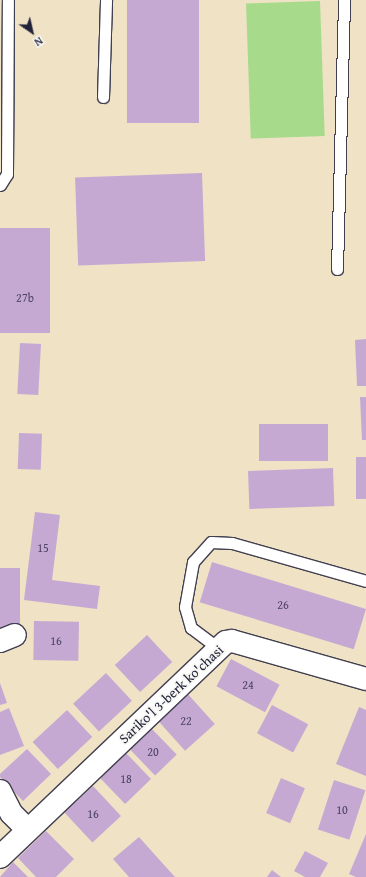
<!DOCTYPE html>
<style>
body{margin:0}
#map{position:relative;width:366px;height:877px;overflow:hidden;background:#efe2c5;font-family:"Gentium Book Plus",serif}
div>[style]{position:absolute}
.green>*{inset:0;background:#a7db8b;transform-origin:0 0}
.building>*{inset:0;background:#c6a9d3;transform-origin:0 0}
.roads{filter:drop-shadow(1px 0 #413f50) drop-shadow(-1px 0 #413f50) drop-shadow(0 1px #413f50) drop-shadow(0 -1px #413f50)}
.service>*{height:11px;margin:-5.5px;padding:0 5.5px;transform-origin:5.5px;border-radius:5.5px;background:#fff}
.minor>*{height:22px;margin:-11px;padding:0 11px;transform-origin:11px;border-radius:11px;background:#fff}
span{translate:-50% -50%;white-space:nowrap;text-align:center;line-height:1.15;-webkit-text-stroke:3.5px #f6f6f2;paint-order:stroke}
.number-label{font-size:12px;color:#4b4461}
.number-label span{-webkit-text-stroke-width:0}
.street-label{font-size:14px;color:#22223b}
.north{position:absolute;left:12px;top:12px;width:40px;height:40px;-webkit-text-stroke:3px #f6f6f2;paint-order:stroke;rotate:146deg;font-size:11px;font-weight:700;line-height:16px;text-align:center;color:#22223b}
.north::after{content:'';display:block;margin:auto;width:14px;height:18px;background:#22223b;clip-path:polygon(50% 0,100% 100%,50% 72%,0 100%)}
</style>
<div id="map">
<div class="green">
<div style="left:320px;top:1px;width:135px;height:74px;rotate:88deg"></div>
</div>
<div class="building">
<div style="left:127px;top:0;width:72px;height:123px"></div>
<div style="left:202px;top:173px;width:88px;height:127px;rotate:88deg"></div>
<div style="left:0;top:228px;width:50px;height:105px"></div>
<div style="clip-path:polygon(366px 339px,366px 386px,357px 386px,355px 340px)"></div>
<div style="left:20px;top:343px;width:21px;height:51px;rotate:3deg"></div>
<div style="clip-path:polygon(360px 397px,366px 397px,366px 440px,362px 440px)"></div>
<div style="left:328px;top:424px;width:37px;height:69px;rotate:90deg"></div>
<div style="left:19px;top:433px;width:23px;height:36px;rotate:2deg"></div>
<div style="left:356px;top:457px;width:10px;height:42px"></div>
<div style="left:333px;top:468px;width:38px;height:85px;rotate:88deg"></div>
<div style="clip-path:polygon(35px 512px,60px 515px,52px 580px,100px 586px,97px 609px,24px 600px)"></div>
<div style="left:212px;top:562px;width:161px;height:42px;rotate:17deg"></div>
<div style="left:0;top:568px;width:20px;height:61px"></div>
<div style="left:34px;top:621px;width:45px;height:39px;rotate:1deg"></div>
<div style="left:147px;top:635px;width:37px;height:44px;rotate:47deg"></div>
<div style="left:231px;top:659px;width:55px;height:31px;rotate:28deg"></div>
<div style="left:106px;top:673px;width:38px;height:45px;rotate:47deg"></div>
<div style="clip-path:polygon(0 683px,7px 703px,0 705px)"></div>
<div style="left:186px;top:692px;width:43px;height:40px;rotate:48deg"></div>
<div style="left:272px;top:705px;width:41px;height:32px;rotate:28deg"></div>
<div style="clip-path:polygon(359px 707px,366px 710px,366px 776px,336px 764px)"></div>
<div style="clip-path:polygon(9px 708px,24px 746px,0 755px,0 712px)"></div>
<div style="left:67px;top:710px;width:37px;height:47px;rotate:47deg"></div>
<div style="left:151px;top:728px;width:37px;height:30px;rotate:46deg"></div>
<div style="clip-path:polygon(27px 749px,51px 774px,23px 801px,0 777px,0 774px)"></div>
<div style="left:126px;top:753px;width:36px;height:36px;rotate:46deg"></div>
<div style="left:281px;top:778px;width:26px;height:38px;rotate:23deg"></div>
<div style="left:334px;top:780px;width:33px;height:52px;rotate:18deg"></div>
<div style="left:93px;top:786px;width:41px;height:39px;rotate:47deg"></div>
<div style="clip-path:polygon(46px 831px,74px 859px,56px 877px,36px 877px,18px 858px)"></div>
<div style="clip-path:polygon(366px 834px,366px 877px,356px 877px,349px 874px)"></div>
<div style="clip-path:polygon(139px 837px,156px 856px,175px 877px,129px 877px,113px 859px)"></div>
<div style="clip-path:polygon(305px 851px,328px 863px,320px 877px,305px 877px,294px 871px)"></div>
<div style="clip-path:polygon(13px 862px,28px 877px,0 877px)"></div>
<div style="clip-path:polygon(272px 870px,281px 877px,267px 877px)"></div>
</div>
<div class="roads">
<div class="service">
<div style="left:103px;top:97px;width:97px;rotate:-88.2deg"></div>
<div style="left:0;top:185px;width:13px;rotate:-58deg"></div>
<div style="left:7px;top:174px;width:174px;rotate:-89.7deg"></div>
<div style="left:337px;top:269px;width:269px;rotate:-88.5deg"></div>
<div style="left:218px;top:648px;width:34px;rotate:-143deg"></div>
<div style="left:191px;top:628px;width:22px;rotate:-106deg"></div>
<div style="left:185px;top:607px;width:46px;rotate:-79.9deg"></div>
<div style="left:193px;top:562px;width:27px;rotate:-48deg"></div>
<div style="left:211px;top:542px;width:21px;rotate:3deg"></div>
<div style="left:232px;top:543px;width:139px;rotate:15.8deg"></div>
</div>
<div class="minor">
<div style="left:0;top:641px;width:16px;rotate:-22deg"></div>
<div style="left:0;top:791px;width:25px;rotate:63deg"></div>
<div style="left:11px;top:813px;width:24px;rotate:45deg"></div>
<div style="left:0;top:857px;width:312px;rotate:-43.6deg"></div>
<div style="left:226px;top:642px;width:6px;rotate:-9deg"></div>
<div style="left:232px;top:641px;width:139px;rotate:15.8deg"></div>
</div>
</div>
<div class="number-label">
<span style="left:25px;top:298px">27b</span>
<span style="left:43px;top:548px">15</span>
<span style="left:283px;top:605px">26</span>
<span style="left:56px;top:641px">16</span>
<span style="left:248px;top:685px">24</span>
<span style="left:186px;top:721px">22</span>
<span style="left:153px;top:752px">20</span>
<span style="left:126px;top:779px">18</span>
<span style="left:342px;top:810px">10</span>
<span style="left:93px;top:814px">16</span>
</div>
<div class="street-label">
<span style="left:171px;top:694px;rotate:-43deg">Sariko'l 3-berk ko'chasi</span>
</div>
<div class="north">N</div>
</div>
